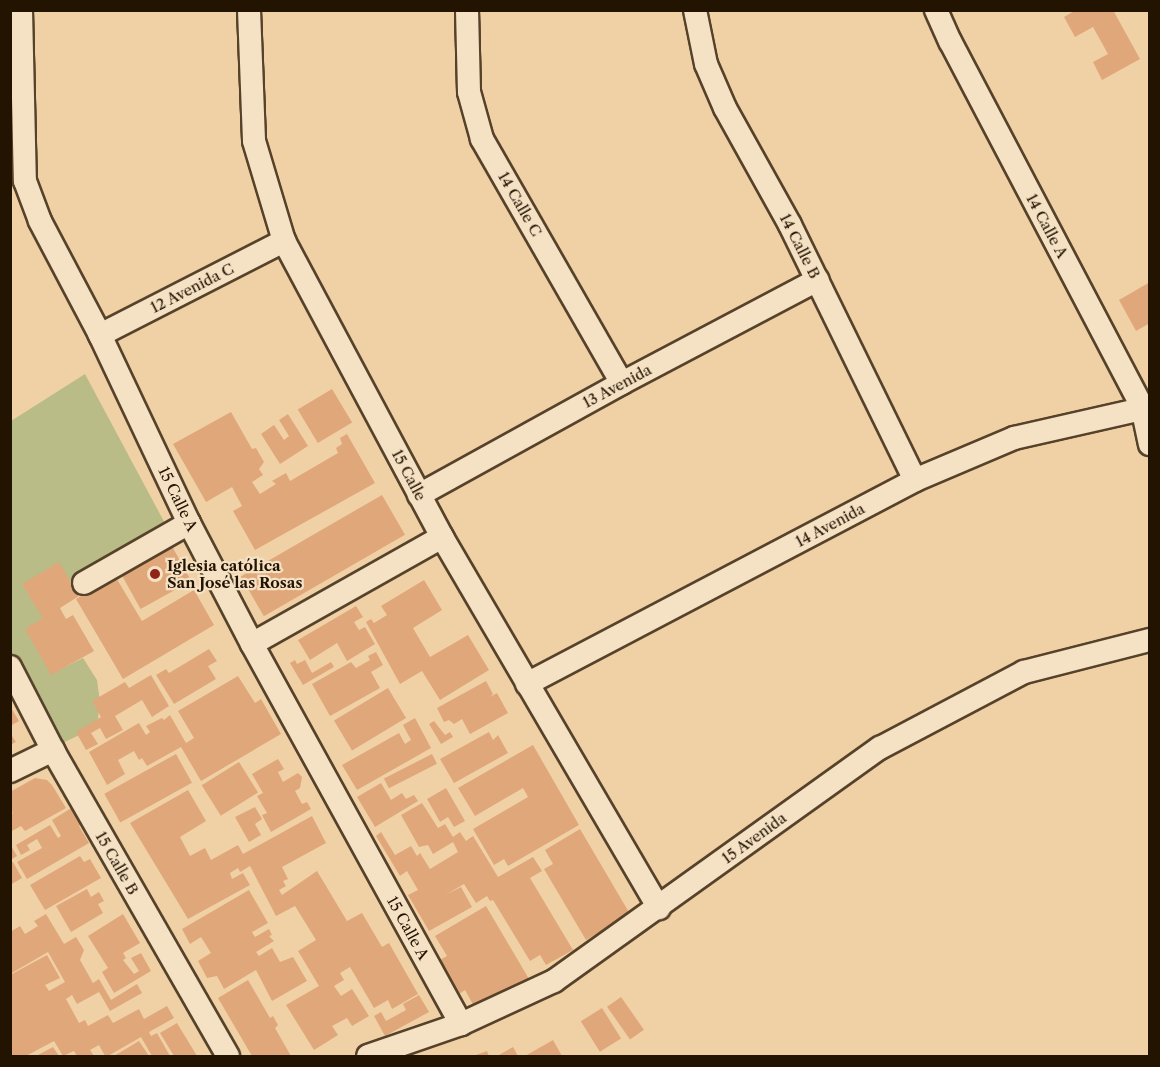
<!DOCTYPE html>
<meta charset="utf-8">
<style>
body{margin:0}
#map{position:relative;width:1160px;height:1067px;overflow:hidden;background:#f0d1a5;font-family:"Libre Caslon Text",serif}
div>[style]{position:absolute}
.green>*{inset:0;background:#b9bc87}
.building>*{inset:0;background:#e0a77b;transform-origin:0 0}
.roads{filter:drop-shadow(2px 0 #56422a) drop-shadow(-2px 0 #56422a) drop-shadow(0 2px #56422a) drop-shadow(0 -2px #56422a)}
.street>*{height:22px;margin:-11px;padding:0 11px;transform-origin:11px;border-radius:11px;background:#f5e1c4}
.dots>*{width:16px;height:16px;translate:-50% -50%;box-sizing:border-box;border:3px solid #f5e1c4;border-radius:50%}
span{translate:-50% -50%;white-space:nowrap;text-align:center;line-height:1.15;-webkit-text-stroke:4.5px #f5e1c4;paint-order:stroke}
.street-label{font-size:15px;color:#231301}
.poi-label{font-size:15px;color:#231301;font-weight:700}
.left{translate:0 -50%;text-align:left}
.frame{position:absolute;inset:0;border:12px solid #231301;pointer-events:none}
</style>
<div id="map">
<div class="green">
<div style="clip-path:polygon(85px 374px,168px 529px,84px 594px,49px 571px,57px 671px,83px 658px,97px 680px,100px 702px,98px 719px,86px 732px,56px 746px,11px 689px,11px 421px)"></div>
</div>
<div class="building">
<div style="clip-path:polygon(1076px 10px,1113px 10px,1140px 59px,1102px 80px,1093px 62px,1108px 54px,1093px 27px,1075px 37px,1064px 17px)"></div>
<div style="clip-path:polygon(1150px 282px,1150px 323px,1136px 331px,1119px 300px)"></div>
<div style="left:332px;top:389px;width:39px;height:40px;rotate:59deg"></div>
<div style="clip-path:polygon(231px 412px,252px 449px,256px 448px,264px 462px,259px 469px,263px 475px,252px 482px,260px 494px,276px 484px,272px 481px,286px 473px,290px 481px,338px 453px,336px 448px,342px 444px,340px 438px,347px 434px,375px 483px,255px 550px,233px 511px,242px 506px,232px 487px,206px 502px,173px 444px)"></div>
<div style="clip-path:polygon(288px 414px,308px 446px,280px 464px,261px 434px,274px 425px,284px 440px,289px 436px,279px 420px)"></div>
<div style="left:382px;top:495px;width:46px;height:163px;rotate:60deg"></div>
<div style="left:168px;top:539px;width:48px;height:58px;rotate:61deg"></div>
<div style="clip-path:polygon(59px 562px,79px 596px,60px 608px,66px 619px,73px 615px,94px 651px,51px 675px,25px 629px,43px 618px,22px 584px)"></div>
<div style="clip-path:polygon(115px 576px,142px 621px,194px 590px,214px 625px,123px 679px,76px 599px)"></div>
<div style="clip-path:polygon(424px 580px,442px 610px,413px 628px,430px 657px,468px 635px,489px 670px,440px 700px,422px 671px,400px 684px,366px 622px,371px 619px,374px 623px,387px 615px,381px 606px)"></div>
<div style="clip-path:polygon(356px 606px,363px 617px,354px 622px,359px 630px,365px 627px,375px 644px,347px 661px,337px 643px,310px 660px,298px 640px)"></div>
<div style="clip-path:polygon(209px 649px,217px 661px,208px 666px,216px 679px,174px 704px,156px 675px,166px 669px,169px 673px)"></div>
<div style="clip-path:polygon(376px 652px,383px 665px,371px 672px,380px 688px,330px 716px,312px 684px,351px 662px,356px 668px,370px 660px,368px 656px)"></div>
<div style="clip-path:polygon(295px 660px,297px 664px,305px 660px,312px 673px,331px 662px,334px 667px,303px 685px,290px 663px)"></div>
<div style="clip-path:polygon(151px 675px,169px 706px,152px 717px,142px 700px,115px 716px,123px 730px,106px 739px,100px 728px,91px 733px,98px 744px,86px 750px,76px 732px,101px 717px,92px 701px,125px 682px,129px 688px)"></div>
<div style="clip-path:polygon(238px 676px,255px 703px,261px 699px,281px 734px,201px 781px,181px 747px,147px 766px,142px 758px,139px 760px,134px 751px,118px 760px,125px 774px,107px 785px,89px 752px,139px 723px,146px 735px,150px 732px,146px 726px,162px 718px,164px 720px,170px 715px,186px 743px,194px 738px,178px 711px)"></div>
<div style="clip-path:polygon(486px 681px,493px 694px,490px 697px,497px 693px,508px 713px,470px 734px,462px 719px,454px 724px,449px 720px,444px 722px,437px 708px)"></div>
<div style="left:388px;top:688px;width:35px;height:63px;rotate:59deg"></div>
<div style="clip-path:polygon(10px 706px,19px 721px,10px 726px)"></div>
<div style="clip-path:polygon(415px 718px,431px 748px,357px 790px,342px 765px,399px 733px,405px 744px,411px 740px,403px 725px)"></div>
<div style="clip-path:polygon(434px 721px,445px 735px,450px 732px,453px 737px,441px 744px,429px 724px)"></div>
<div style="clip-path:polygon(489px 732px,493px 740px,498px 735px,508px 753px,454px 783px,440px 759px)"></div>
<div style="clip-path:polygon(10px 733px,16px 742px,10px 745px)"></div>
<div style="clip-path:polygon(533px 745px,579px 825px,508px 866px,504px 859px,494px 865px,473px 829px,528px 797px,523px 788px,475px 816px,458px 788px)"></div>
<div style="left:176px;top:754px;width:33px;height:82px;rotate:61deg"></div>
<div style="left:432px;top:754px;width:11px;height:54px;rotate:63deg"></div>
<div style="clip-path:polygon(278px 759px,284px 769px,278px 772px,283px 782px,298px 773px,302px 777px,300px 788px,295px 791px,302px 804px,307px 802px,311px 809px,271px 832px,262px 815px,267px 813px,257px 796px,263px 793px,252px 774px)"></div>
<div style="left:239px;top:762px;width:36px;height:44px;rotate:58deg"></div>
<div style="clip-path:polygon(35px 778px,47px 780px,52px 785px,66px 808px,25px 831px,21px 826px,10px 832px,10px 815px,13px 813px,10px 808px,10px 792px)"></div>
<div style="clip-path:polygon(381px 783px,391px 800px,402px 793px,406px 799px,414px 795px,418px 801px,375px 827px,357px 797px)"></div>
<div style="clip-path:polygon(446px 788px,465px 821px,454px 827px,448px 817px,440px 822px,427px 799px)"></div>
<div style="clip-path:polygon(188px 790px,206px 821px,180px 837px,190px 856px,205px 848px,211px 860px,238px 845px,243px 854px,312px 816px,326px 843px,282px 867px,288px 879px,283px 881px,286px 886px,279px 890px,282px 895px,317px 871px,347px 921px,362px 913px,382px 947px,389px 943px,418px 994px,392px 1009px,388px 1000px,374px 1008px,350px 967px,340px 973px,344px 980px,334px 986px,341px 996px,352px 989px,369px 1016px,352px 1026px,347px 1018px,332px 1026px,338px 1035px,314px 1050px,286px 1005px,319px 986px,298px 951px,316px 940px,295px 906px,276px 916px,250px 866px,240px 872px,238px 868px,230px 873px,232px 879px,243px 873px,250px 885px,188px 919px,130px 823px)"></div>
<div style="clip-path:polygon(422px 803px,438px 828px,445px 824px,453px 837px,460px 832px,466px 841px,473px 836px,498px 877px,533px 857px,542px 871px,530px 878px,573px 950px,546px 965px,540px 955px,530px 961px,493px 900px,490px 901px,487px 896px,476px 903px,464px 884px,445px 895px,461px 887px,472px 907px,429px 931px,408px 895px,418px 890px,407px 871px,400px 876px,376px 836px,381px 832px,395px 855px,411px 846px,417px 856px,420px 853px,430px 869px,458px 852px,453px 842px,433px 854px,428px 845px,419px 847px,401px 815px)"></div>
<div style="clip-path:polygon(73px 807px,83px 824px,79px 826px,89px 843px,27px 879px,17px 862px,42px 848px,37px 839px,27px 845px,30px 850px,21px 855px,16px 845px,50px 825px,58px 838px,61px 836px,52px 820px)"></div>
<div style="clip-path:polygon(255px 807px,262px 819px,255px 824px,261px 835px,249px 842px,235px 817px)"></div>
<div style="clip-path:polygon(580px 829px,630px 914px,586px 940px,544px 869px,553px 864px,545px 850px)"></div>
<div style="clip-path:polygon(10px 844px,17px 856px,10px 860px)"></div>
<div style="clip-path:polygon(80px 856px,84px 862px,90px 859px,101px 878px,45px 910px,30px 885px)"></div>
<div style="clip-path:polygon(13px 862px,22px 878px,10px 885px,10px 863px)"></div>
<div style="clip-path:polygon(87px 889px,91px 897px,99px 892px,104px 901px,98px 904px,103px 913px,71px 932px,56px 906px)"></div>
<div style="clip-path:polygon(249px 890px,268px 923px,252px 932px,255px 937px,269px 929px,272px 935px,269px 936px,274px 941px,256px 952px,259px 956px,272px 948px,280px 962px,293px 957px,307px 981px,272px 1001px,256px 970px,224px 989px,217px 976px,207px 978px,198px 961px,211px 953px,201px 937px,190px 944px,182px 929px)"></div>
<div style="clip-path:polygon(486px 906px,529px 979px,476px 1010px,465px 990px,459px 994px,440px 960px,447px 956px,435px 936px)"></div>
<div style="clip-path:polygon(46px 914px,64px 944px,76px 937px,84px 950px,80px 960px,93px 983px,99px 979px,111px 1000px,137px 984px,142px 993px,110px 1011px,99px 992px,77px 1004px,72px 995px,66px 999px,79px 1023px,85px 1020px,88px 1026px,108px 1015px,113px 1023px,139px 1009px,144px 1019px,167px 1006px,174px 1018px,149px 1032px,151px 1036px,157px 1033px,170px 1056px,152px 1056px,141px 1037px,108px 1056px,105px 1056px,99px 1045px,90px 1050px,94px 1056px,77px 1056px,74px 1051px,63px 1056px,54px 1041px,26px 1056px,11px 1056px,10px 975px,47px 955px,60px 978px,45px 985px,49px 991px,65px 982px,48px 952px,10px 974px,10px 932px,20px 926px,25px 934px,38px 926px,34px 921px)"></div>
<div style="clip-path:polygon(123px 914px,140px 943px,123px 953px,126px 958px,123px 960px,134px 974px,139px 971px,131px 958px,141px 953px,151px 971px,114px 993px,102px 972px,108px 968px,88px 936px)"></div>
<div style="clip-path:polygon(248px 980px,270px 1018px,273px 1016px,278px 1025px,275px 1028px,291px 1056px,252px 1056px,218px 998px)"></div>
<div style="clip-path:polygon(419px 995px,429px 1012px,385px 1036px,374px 1016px,381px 1012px,386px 1021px,406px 1010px,403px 1004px)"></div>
<div style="left:621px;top:997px;width:40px;height:17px;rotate:55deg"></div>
<div style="left:602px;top:1008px;width:36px;height:25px;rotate:58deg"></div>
<div style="clip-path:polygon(177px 1023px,197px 1056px,174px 1056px,160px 1033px)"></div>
<div style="clip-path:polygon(553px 1040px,562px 1056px,525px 1056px)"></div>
<div style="clip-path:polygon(139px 1041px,149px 1056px,114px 1056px)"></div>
<div style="clip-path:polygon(53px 1047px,59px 1056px,36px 1056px)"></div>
<div style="clip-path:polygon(513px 1047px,518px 1056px,497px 1056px)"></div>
<div style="clip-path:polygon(487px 1051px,489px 1056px,473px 1056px)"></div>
</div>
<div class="roads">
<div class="street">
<div style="left:21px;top:10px;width:171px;rotate:88.7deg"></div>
<div style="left:25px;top:181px;width:43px;rotate:69.4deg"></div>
<div style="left:40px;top:221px;width:129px;rotate:62.2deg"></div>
<div style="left:100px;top:335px;width:208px;rotate:64.7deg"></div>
<div style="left:189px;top:523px;width:136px;rotate:62.5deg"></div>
<div style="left:252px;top:644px;width:434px;rotate:61.2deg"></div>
<div style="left:249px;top:10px;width:131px;rotate:87.8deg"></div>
<div style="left:254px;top:141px;width:104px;rotate:73.3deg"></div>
<div style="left:284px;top:241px;width:336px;rotate:61.9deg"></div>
<div style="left:442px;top:537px;width:430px;rotate:59.7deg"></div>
<div style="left:467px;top:10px;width:82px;rotate:88.6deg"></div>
<div style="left:469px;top:92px;width:49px;rotate:74.5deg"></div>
<div style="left:482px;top:139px;width:281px;rotate:60.2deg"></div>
<div style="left:695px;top:10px;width:55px;rotate:78.5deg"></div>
<div style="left:706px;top:64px;width:48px;rotate:66.6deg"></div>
<div style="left:725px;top:108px;width:134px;rotate:60.9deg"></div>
<div style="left:790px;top:225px;width:284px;rotate:63.9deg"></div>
<div style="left:936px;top:10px;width:34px;rotate:66deg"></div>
<div style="left:950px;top:41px;width:413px;rotate:62.3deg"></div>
<div style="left:1142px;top:407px;width:38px;rotate:78deg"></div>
<div style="left:100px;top:335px;width:207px;rotate:-27.1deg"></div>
<div style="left:419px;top:495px;width:232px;rotate:-28.9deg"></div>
<div style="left:622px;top:383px;width:221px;rotate:-27.8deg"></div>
<div style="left:84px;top:583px;width:121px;rotate:-29.7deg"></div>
<div style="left:252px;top:644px;width:218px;rotate:-29.4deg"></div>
<div style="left:10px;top:667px;width:98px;rotate:62.7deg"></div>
<div style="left:55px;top:754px;width:348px;rotate:60.2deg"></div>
<div style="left:527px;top:684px;width:438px;rotate:-27.7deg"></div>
<div style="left:915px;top:480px;width:108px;rotate:-23deg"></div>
<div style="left:1014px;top:438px;width:139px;rotate:-12.8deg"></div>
<div style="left:10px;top:771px;width:48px;rotate:-26deg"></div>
<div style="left:368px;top:1056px;width:98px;rotate:-19deg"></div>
<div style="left:461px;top:1024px;width:102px;rotate:-24.8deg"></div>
<div style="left:554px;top:981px;width:401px;rotate:-35.6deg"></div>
<div style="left:880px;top:748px;width:163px;rotate:-27.8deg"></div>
<div style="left:1024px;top:672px;width:130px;rotate:-14.3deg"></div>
</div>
</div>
<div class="dots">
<div style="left:155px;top:574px;background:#8f2418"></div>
</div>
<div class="street-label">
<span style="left:520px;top:204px;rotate:60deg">14 Calle C</span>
<span style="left:1047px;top:226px;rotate:62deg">14 Calle A</span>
<span style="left:800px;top:246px;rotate:63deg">14 Calle B</span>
<span style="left:192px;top:288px;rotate:-27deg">12 Avenida C</span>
<span style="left:617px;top:386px;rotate:-28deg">13 Avenida</span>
<span style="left:409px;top:475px;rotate:62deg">15 Calle</span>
<span style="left:178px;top:499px;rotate:64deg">15 Calle A</span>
<span style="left:830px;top:525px;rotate:-28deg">14 Avenida</span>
<span style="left:754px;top:838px;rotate:-36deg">15 Avenida</span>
<span style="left:117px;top:863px;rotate:60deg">15 Calle B</span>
<span style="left:408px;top:928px;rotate:61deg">15 Calle A</span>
</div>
<div class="poi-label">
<span class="left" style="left:167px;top:574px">Iglesia católica<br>San José las Rosas</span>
</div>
<div class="frame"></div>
</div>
